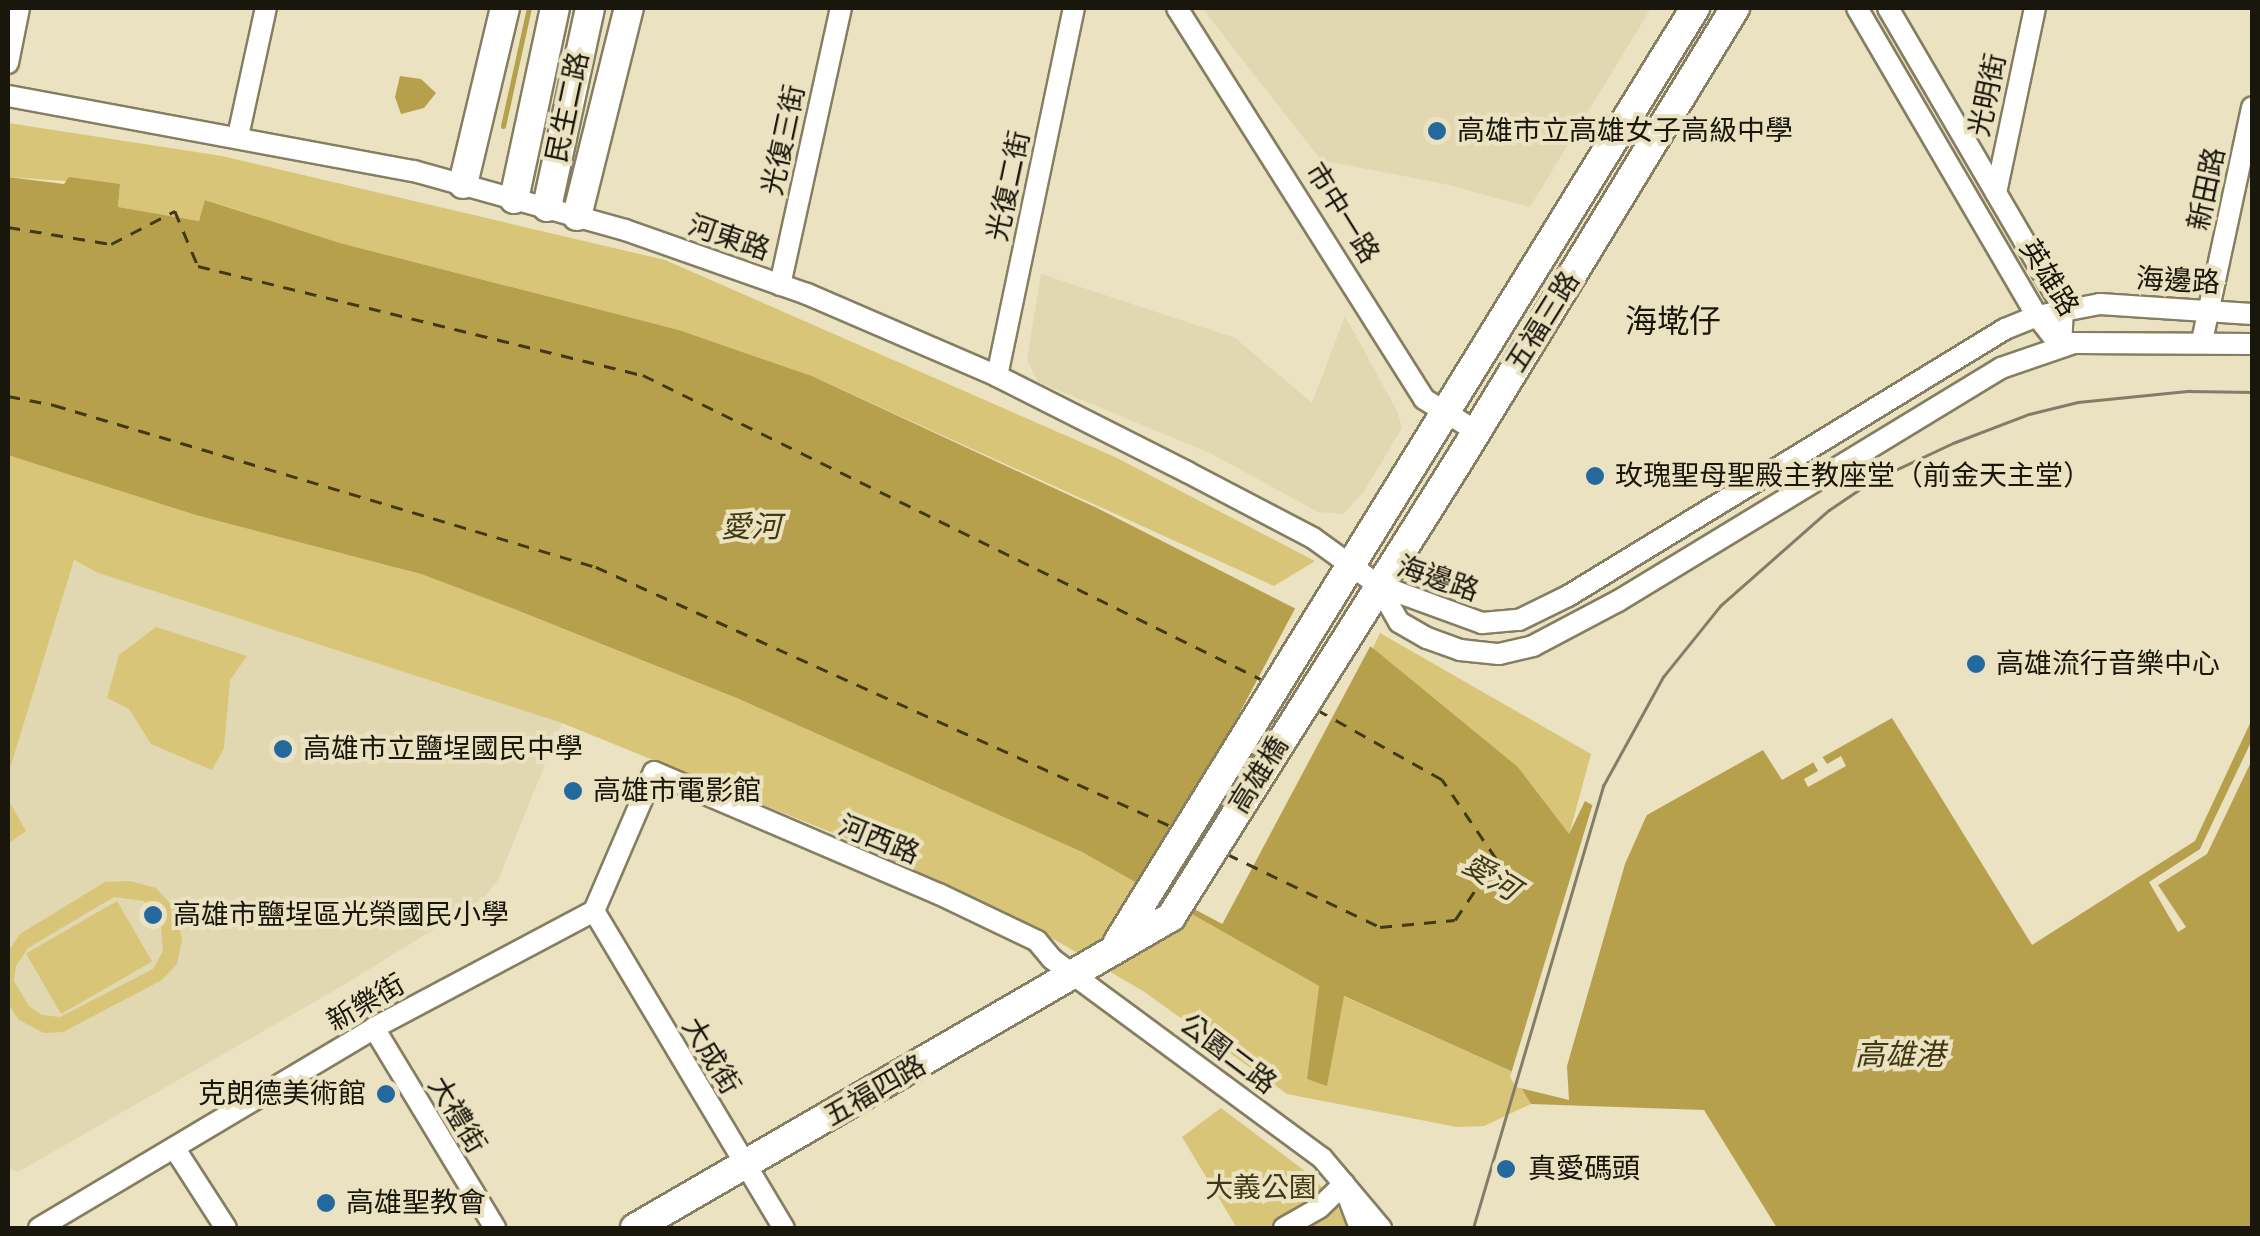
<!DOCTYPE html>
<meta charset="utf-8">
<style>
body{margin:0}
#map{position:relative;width:2260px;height:1236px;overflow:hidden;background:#eae2c1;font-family:Helvetica,"Noto Sans TC",sans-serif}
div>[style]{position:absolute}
.built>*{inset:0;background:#e1d7b0}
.green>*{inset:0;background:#d9c577;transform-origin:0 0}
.water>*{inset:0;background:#b6a04b}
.pier>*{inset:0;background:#eae2c1;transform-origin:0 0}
.stream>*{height:5px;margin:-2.5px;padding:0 2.5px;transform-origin:2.5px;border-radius:2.5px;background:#b6a04b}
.ferry>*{height:2.5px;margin-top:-1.25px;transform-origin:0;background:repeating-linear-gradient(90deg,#423914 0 12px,transparent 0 22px)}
.roads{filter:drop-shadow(2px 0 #857e60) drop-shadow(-2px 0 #857e60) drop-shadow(0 2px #857e60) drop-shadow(0 -2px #857e60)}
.street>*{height:20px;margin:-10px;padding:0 10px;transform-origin:10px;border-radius:10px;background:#fff}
.secondary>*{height:28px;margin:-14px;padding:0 14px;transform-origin:14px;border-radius:14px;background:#fff}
.tram>*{height:2.5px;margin:-1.25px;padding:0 1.25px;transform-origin:1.25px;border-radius:1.25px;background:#837d67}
.dots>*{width:28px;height:28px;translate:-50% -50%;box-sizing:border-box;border:5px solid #eae2c1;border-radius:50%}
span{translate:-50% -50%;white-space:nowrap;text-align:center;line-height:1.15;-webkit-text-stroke:8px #eae2c1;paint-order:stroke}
.street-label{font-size:28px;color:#19160b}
.poi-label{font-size:28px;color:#19160b}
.left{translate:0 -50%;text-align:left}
.right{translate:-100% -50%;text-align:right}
.park-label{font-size:28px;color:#413813}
.water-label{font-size:30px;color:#423914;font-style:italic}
.quarter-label{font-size:32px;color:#19160b}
.frame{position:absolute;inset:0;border:10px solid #19160b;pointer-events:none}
</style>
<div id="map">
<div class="built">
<div style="clip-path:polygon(1202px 8px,1651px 8px,1530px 207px,1445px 184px,1321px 160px)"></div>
<div style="clip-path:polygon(1041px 274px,1235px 338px,1312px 403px,1345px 316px,1397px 411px,1402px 428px,1363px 493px,1343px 514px,1318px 512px,1210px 453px,1038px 382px,1027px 360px)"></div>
<div style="clip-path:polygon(73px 560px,98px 573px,562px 723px,498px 880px,484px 898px,342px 986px,18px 1172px,8px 1168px,8px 844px,26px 831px,8px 799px,8px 775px)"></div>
</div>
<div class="green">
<div style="clip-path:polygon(8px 123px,222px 156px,665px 260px,1115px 457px,1315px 561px,1274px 586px,812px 376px,679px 330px,340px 243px,206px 200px,199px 221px,118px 207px,120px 185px,8px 177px)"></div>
<div style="clip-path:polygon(8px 455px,421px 574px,514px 609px,739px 699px,1082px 852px,1319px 986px,1307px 1079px,1327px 1085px,1343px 996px,1511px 1071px,1531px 1104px,1484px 1126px,1457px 1127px,1287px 1094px,1143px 991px,1031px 926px,850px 840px,562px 723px,98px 573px,74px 560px,8px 775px)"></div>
<div style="clip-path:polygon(156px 627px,247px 656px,230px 680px,224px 748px,212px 770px,151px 744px,129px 709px,107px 698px,119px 655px)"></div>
<div style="clip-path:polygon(1380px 633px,1591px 754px,1569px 835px,1518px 767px,1373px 648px)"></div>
<div style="clip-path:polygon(8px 799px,26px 831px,8px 844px)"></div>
<div style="clip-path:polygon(evenodd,130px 881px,156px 888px,176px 910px,182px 939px,177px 964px,162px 980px,63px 1032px,44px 1033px,19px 1020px,8px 1004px,8px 952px,20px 934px,105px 882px,130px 881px,114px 897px,144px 901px,160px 915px,163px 951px,153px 969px,60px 1017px,42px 1015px,29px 1006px,14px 981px,16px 966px,28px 948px,114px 897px)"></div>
<div style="left:117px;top:901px;width:70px;height:105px;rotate:60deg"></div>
<div style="clip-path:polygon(1221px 1108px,1309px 1174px,1335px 1201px,1348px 1228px,1237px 1228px,1182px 1137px)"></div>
</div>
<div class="water">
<div style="clip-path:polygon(400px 76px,421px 79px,436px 93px,424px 108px,401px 114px,395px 97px)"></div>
<div style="clip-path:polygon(8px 177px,64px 184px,69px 177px,120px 184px,118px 207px,199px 221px,205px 200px,340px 243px,679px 330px,812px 376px,1097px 508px,1373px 648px,1518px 767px,1569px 834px,1585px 801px,1629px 825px,1763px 750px,1782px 780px,1892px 718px,2032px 945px,2195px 841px,2252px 719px,2252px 1228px,1777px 1228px,1704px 1110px,1531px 1104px,1511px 1071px,1344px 996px,1327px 1086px,1307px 1079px,1319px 986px,1082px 852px,739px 699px,514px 609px,421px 574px,196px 515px,8px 455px)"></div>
</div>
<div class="pier">
<div style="left:1298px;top:603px;width:84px;height:319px;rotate:28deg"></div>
<div style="clip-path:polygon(2252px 740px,2252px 760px,2207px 854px,2158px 885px,2186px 927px,2178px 932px,2149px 882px,2200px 849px)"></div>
<div style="clip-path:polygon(1820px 753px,1827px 764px,1841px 756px,1846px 766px,1808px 787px,1804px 779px,1818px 771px,1811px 758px)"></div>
<div style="clip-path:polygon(1594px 800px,1629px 819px,1649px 810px,1625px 864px,1567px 1066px,1569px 1100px,1516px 1087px,1510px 1077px)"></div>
</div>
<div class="stream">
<div style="left:503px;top:126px;width:121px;rotate:-77.6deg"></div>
</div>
<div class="ferry">
<div style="left:8px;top:227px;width:104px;rotate:9.4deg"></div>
<div style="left:111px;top:244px;width:72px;rotate:-27.3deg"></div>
<div style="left:175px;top:211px;width:60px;rotate:67.3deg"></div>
<div style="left:198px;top:266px;width:458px;rotate:13.8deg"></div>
<div style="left:643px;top:375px;width:695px;rotate:26.2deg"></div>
<div style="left:8px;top:396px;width:47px;rotate:11.1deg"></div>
<div style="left:54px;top:405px;width:566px;rotate:16.64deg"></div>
<div style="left:596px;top:567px;width:635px;rotate:24.26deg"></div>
<div style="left:1227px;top:854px;width:170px;rotate:25.5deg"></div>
<div style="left:1380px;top:927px;width:75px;rotate:-5.3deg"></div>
<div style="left:1455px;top:920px;width:73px;rotate:-56.1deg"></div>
<div style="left:1496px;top:859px;width:96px;rotate:-124.4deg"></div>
<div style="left:1442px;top:780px;width:143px;rotate:-150.8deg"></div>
</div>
<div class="roads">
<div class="street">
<div style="left:1177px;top:8px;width:462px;rotate:57.7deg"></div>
<div style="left:1424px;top:399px;width:61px;rotate:31.6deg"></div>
<div style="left:1857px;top:8px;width:357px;rotate:59.7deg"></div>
<div style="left:2037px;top:316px;width:39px;rotate:52deg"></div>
<div style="left:1888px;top:8px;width:347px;rotate:59.7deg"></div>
<div style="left:2063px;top:308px;width:39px;rotate:93deg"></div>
<div style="left:8px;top:63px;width:56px;rotate:-78.7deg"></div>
<div style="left:8px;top:96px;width:413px;rotate:10.5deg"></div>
<div style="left:414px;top:171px;width:219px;rotate:15.6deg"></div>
<div style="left:625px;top:230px;width:193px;rotate:19.4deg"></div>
<div style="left:807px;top:294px;width:207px;rotate:23.3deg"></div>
<div style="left:997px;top:376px;width:213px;rotate:26.8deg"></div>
<div style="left:1187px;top:472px;width:142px;rotate:27.6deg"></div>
<div style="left:1313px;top:538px;width:80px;rotate:35.9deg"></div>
<div style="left:1378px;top:585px;width:111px;rotate:20.1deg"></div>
<div style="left:1482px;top:623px;width:37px;rotate:-5deg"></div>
<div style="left:1519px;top:620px;width:55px;rotate:-26.1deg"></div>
<div style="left:1568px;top:596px;width:512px;rotate:-31.42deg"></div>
<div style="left:2005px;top:329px;width:35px;rotate:-22deg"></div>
<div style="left:2037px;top:316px;width:64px;rotate:-10.8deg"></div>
<div style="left:2100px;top:304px;width:152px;rotate:3.8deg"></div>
<div style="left:238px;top:136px;width:131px;rotate:-77.7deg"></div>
<div style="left:1996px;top:193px;width:189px;rotate:-78.1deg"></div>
<div style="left:780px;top:285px;width:284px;rotate:-77.6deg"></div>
<div style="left:2202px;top:341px;width:239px;rotate:-77.9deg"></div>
<div style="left:997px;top:376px;width:376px;rotate:-78.2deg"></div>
<div style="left:1378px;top:585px;width:43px;rotate:60.4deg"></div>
<div style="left:1399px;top:622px;width:32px;rotate:30deg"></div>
<div style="left:1427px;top:638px;width:35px;rotate:20deg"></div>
<div style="left:1460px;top:650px;width:39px;rotate:6deg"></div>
<div style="left:1499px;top:654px;width:35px;rotate:-13deg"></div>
<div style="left:1533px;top:646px;width:96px;rotate:-27.9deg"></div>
<div style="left:1618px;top:601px;width:448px;rotate:-31.3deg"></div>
<div style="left:2001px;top:368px;width:77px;rotate:-18.9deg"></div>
<div style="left:2074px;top:343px;width:178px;rotate:0.3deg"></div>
<div style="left:594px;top:911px;width:370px;rotate:59.1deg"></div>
<div style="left:374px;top:1028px;width:234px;rotate:58.8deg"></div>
<div style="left:175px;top:1149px;width:94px;rotate:57.2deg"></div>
<div style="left:1344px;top:1186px;width:45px;rotate:69.1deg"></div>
<div style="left:39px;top:1228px;width:390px;rotate:-30.8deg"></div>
<div style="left:374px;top:1028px;width:249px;rotate:-28deg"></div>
<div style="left:594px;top:911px;width:151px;rotate:-66.7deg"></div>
<div style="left:654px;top:772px;width:310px;rotate:23.2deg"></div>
<div style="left:939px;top:894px;width:109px;rotate:25.6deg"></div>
<div style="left:1037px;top:941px;width:23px;rotate:50deg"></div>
<div style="left:1052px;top:959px;width:335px;rotate:36.4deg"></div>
<div style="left:1322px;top:1158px;width:92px;rotate:49.9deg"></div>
<div style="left:1284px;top:1228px;width:40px;rotate:-29.7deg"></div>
<div style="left:1319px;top:1208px;width:35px;rotate:-44deg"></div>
</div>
<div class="secondary">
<div style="left:463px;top:184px;width:181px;rotate:-76.6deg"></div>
<div style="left:514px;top:199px;width:195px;rotate:-77.9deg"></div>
<div style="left:547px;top:207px;width:204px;rotate:-77.8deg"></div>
<div style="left:577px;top:216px;width:214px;rotate:-76deg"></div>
<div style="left:1118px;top:942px;width:1098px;rotate:-58.29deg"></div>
<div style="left:635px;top:1228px;width:620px;rotate:-30.12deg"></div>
<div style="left:1171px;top:917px;width:538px;rotate:-57.76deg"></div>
<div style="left:1458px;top:462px;width:532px;rotate:-58.61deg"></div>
</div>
</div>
<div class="tram">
<div style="left:1473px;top:1228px;width:461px;rotate:-73.6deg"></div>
<div style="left:1603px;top:786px;width:124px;rotate:-61.2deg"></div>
<div style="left:1663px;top:677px;width:91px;rotate:-51.2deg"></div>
<div style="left:1720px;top:606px;width:145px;rotate:-41.4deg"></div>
<div style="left:1829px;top:510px;width:52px;rotate:-34deg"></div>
<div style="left:1872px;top:481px;width:89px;rotate:-25.1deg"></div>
<div style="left:1953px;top:443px;width:81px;rotate:-20.9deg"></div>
<div style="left:2029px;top:414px;width:50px;rotate:-13.8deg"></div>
<div style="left:2078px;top:402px;width:112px;rotate:-5.7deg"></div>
<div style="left:2189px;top:391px;width:63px;rotate:0.9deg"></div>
</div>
<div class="dots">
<div style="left:1437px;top:131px;background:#24699e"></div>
<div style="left:1595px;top:476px;background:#24699e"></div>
<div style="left:1976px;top:664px;background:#24699e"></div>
<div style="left:283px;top:749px;background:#24699e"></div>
<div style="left:573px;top:791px;background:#24699e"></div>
<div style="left:153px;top:915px;background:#24699e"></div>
<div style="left:386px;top:1094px;background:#24699e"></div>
<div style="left:1506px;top:1169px;background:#24699e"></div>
<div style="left:326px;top:1203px;background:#24699e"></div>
</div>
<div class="street-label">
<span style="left:1988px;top:95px;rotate:-78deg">光明街</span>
<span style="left:568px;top:107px;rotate:-78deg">民生二路</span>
<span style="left:784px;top:140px;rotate:-78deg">光復三街</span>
<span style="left:1009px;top:186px;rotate:-78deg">光復二街</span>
<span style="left:2207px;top:189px;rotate:-78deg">新田路</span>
<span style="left:1342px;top:213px;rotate:58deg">市中一路</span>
<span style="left:729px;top:238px;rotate:19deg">河東路</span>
<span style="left:2049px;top:278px;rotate:58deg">英雄路</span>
<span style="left:2178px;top:281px;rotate:3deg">海邊路</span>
<span style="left:1543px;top:322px;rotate:-58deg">五福三路</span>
<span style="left:1438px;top:579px;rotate:19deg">海邊路</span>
<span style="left:1259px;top:775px;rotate:-58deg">高雄橋</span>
<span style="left:879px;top:840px;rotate:22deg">河西路</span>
<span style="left:366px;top:1003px;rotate:-30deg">新樂街</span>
<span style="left:1228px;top:1054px;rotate:37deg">公園二路</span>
<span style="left:711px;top:1056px;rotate:59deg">大成街</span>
<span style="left:875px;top:1091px;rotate:-30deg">五福四路</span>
<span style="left:457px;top:1115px;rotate:59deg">大禮街</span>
</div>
<div class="poi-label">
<span class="left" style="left:1457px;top:131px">高雄市立高雄女子高級中學</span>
<span class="left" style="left:1615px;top:476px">玫瑰聖母聖殿主教座堂（前金天主堂）</span>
<span class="left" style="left:1996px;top:664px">高雄流行音樂中心</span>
<span class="left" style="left:303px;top:749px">高雄市立鹽埕國民中學</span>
<span class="left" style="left:593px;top:791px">高雄市電影館</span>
<span class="left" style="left:173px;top:915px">高雄市鹽埕區光榮國民小學</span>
<span class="right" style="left:366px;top:1094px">克朗德美術館</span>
<span class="left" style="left:1528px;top:1169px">真愛碼頭</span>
<span class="left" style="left:346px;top:1203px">高雄聖教會</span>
</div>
<div class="park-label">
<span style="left:1261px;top:1188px">大義公園</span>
</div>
<div class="water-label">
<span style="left:751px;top:527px">愛河</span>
<span style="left:1491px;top:877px;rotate:32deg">愛河</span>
<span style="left:1900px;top:1055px">高雄港</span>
</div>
<div class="quarter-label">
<span style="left:1673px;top:321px">海墘仔</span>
</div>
<div class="frame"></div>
</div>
